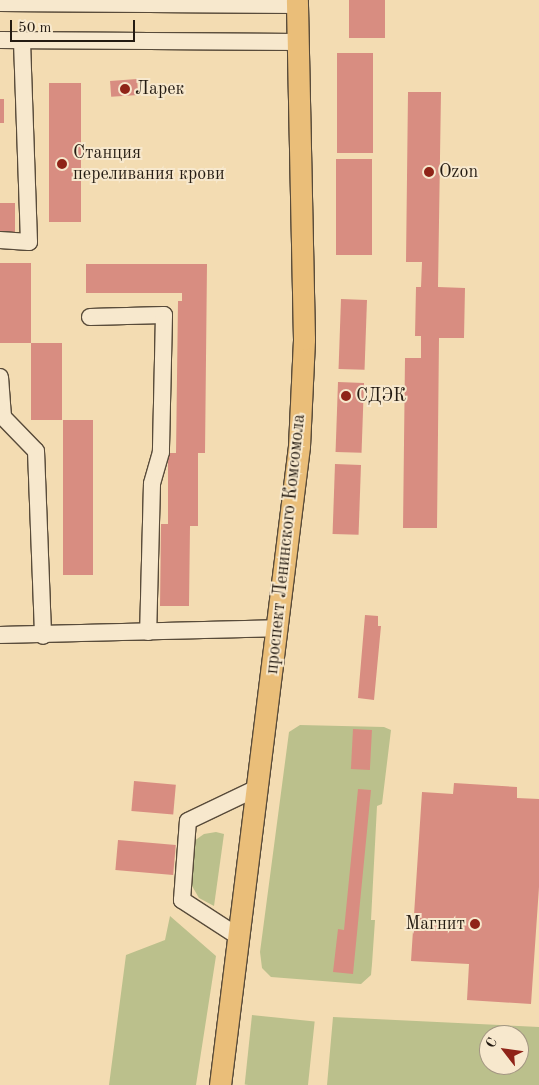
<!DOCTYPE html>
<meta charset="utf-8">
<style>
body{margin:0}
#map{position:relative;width:539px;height:1085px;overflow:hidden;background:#f3dcb2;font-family:"Old Standard TT",serif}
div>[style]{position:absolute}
.green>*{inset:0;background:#bbc08c;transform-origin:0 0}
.building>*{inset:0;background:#d88d81;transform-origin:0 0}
.roads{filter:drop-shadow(1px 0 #584b3a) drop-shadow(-1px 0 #584b3a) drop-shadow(0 1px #584b3a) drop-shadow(0 -1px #584b3a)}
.minor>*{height:16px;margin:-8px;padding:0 8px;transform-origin:8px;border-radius:8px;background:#f7e8cd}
.major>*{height:21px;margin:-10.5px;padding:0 10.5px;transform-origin:10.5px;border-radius:10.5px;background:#eabe79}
.dots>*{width:14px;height:14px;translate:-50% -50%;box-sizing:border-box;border:2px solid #f7e8cd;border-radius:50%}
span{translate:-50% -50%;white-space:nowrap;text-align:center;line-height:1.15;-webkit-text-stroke:4px #f7e8cd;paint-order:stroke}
.poi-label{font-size:18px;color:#241b12}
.left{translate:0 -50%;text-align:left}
.right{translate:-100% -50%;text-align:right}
.street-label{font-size:18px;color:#241b12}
.north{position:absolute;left:479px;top:1025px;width:50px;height:50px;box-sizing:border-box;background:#f7e8cd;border:1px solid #a39682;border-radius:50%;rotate:300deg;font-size:14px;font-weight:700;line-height:20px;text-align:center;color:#241b12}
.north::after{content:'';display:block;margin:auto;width:18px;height:22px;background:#8f2418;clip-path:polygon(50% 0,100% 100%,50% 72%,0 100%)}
.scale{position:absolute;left:10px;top:20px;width:125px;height:22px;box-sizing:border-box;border:2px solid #241b12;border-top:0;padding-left:6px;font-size:15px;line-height:18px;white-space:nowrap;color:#241b12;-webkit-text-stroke:4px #f7e8cd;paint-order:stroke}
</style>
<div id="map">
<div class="green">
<div style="clip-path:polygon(300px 725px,384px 727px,391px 730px,382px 804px,377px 806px,371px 920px,375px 920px,372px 964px,371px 975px,361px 984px,271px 977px,262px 968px,260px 952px,289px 732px)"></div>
<div style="clip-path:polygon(216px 832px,224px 834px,214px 906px,199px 898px,192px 886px,190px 870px,194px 841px,204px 834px)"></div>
<div style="clip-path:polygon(170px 916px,216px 956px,196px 1085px,109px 1085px,126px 955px,165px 940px)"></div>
<div style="left:252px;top:1015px;width:63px;height:70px;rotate:6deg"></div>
<div style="clip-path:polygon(evenodd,333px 1017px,539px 1027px,539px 1085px,327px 1085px,333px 1017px,489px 1035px,519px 1035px,519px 1065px,489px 1065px,489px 1035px)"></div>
</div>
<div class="building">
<div style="left:349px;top:0;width:36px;height:38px"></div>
<div style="left:337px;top:53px;width:36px;height:100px"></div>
<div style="left:137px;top:79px;width:16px;height:27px;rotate:86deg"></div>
<div style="left:81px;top:83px;width:139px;height:32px;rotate:90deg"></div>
<div style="clip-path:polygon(408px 92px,441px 92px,438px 287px,465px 288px,464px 338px,439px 338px,437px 528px,403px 528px,405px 358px,421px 358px,421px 336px,415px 336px,416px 287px,421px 287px,422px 262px,406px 262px)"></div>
<div style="left:0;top:99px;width:4px;height:24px"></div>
<div style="left:336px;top:159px;width:36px;height:96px"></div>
<div style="left:0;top:203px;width:15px;height:30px"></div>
<div style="left:0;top:263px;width:31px;height:80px"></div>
<div style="clip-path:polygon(86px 264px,207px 264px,205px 453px,198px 453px,198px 526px,190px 526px,189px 606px,160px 606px,161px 524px,168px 524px,168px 453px,176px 453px,178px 301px,182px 301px,182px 293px,86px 293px)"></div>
<div style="left:341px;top:299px;width:26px;height:70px;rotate:2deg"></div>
<div style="left:31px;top:343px;width:31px;height:77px"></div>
<div style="left:338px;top:382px;width:26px;height:70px;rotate:2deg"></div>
<div style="left:63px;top:420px;width:30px;height:155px"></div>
<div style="left:335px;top:464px;width:26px;height:70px;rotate:2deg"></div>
<div style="clip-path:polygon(365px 615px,378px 616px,378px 626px,381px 626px,374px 700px,358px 698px)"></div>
<div style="left:353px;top:729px;width:19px;height:40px;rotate:3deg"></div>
<div style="left:134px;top:781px;width:42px;height:30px;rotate:5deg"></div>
<div style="clip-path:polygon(454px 783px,517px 787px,517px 798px,539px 799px,539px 887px,531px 1004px,467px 1000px,469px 964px,411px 961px,422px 792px,453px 794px)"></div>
<div style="clip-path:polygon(358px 789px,371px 790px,353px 974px,333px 972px,338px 929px,344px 930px)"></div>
<div style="left:118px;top:840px;width:58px;height:30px;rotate:5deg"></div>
</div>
<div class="roads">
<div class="minor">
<div style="left:0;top:3px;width:297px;rotate:0.4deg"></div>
<div style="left:0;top:40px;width:298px;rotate:0.4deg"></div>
<div style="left:0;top:240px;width:29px;rotate:4deg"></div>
<div style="left:29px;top:242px;width:202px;rotate:-92deg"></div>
<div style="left:90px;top:317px;width:74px;rotate:-1.5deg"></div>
<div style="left:164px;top:315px;width:137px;rotate:91.3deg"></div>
<div style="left:161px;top:452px;width:33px;rotate:106deg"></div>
<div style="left:152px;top:484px;width:148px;rotate:91.5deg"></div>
<div style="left:0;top:377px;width:40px;rotate:85.7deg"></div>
<div style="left:3px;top:417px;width:47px;rotate:45.9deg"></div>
<div style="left:36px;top:451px;width:185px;rotate:87.8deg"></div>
<div style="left:0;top:635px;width:278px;rotate:-1.4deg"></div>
<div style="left:239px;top:937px;width:68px;rotate:-147deg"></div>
<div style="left:182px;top:900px;width:79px;rotate:-85.7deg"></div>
<div style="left:188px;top:821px;width:76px;rotate:-25.6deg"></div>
</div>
<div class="major">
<div style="left:220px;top:1085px;width:644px;rotate:-82.95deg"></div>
<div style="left:299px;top:446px;width:107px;rotate:-87.3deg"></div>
<div style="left:304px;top:339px;width:339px;rotate:-91.2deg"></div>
</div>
</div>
<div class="dots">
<div style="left:125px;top:89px;background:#8f2418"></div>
<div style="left:62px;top:164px;background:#8f2418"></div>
<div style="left:429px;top:172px;background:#8f2418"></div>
<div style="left:346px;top:396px;background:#8f2418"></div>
<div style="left:475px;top:924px;background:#8f2418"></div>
</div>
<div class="poi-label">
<span class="left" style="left:135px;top:89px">Ларек</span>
<span class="left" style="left:73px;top:164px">Станция<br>переливания крови</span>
<span class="left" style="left:439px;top:172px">Ozon</span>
<span class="left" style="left:356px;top:396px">СДЭК</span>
<span class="right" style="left:465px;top:924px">Магнит</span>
</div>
<div class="street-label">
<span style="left:286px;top:544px;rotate:-84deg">проспект Ленинского Комсомола</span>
</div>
<div class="north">С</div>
<div class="scale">50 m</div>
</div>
